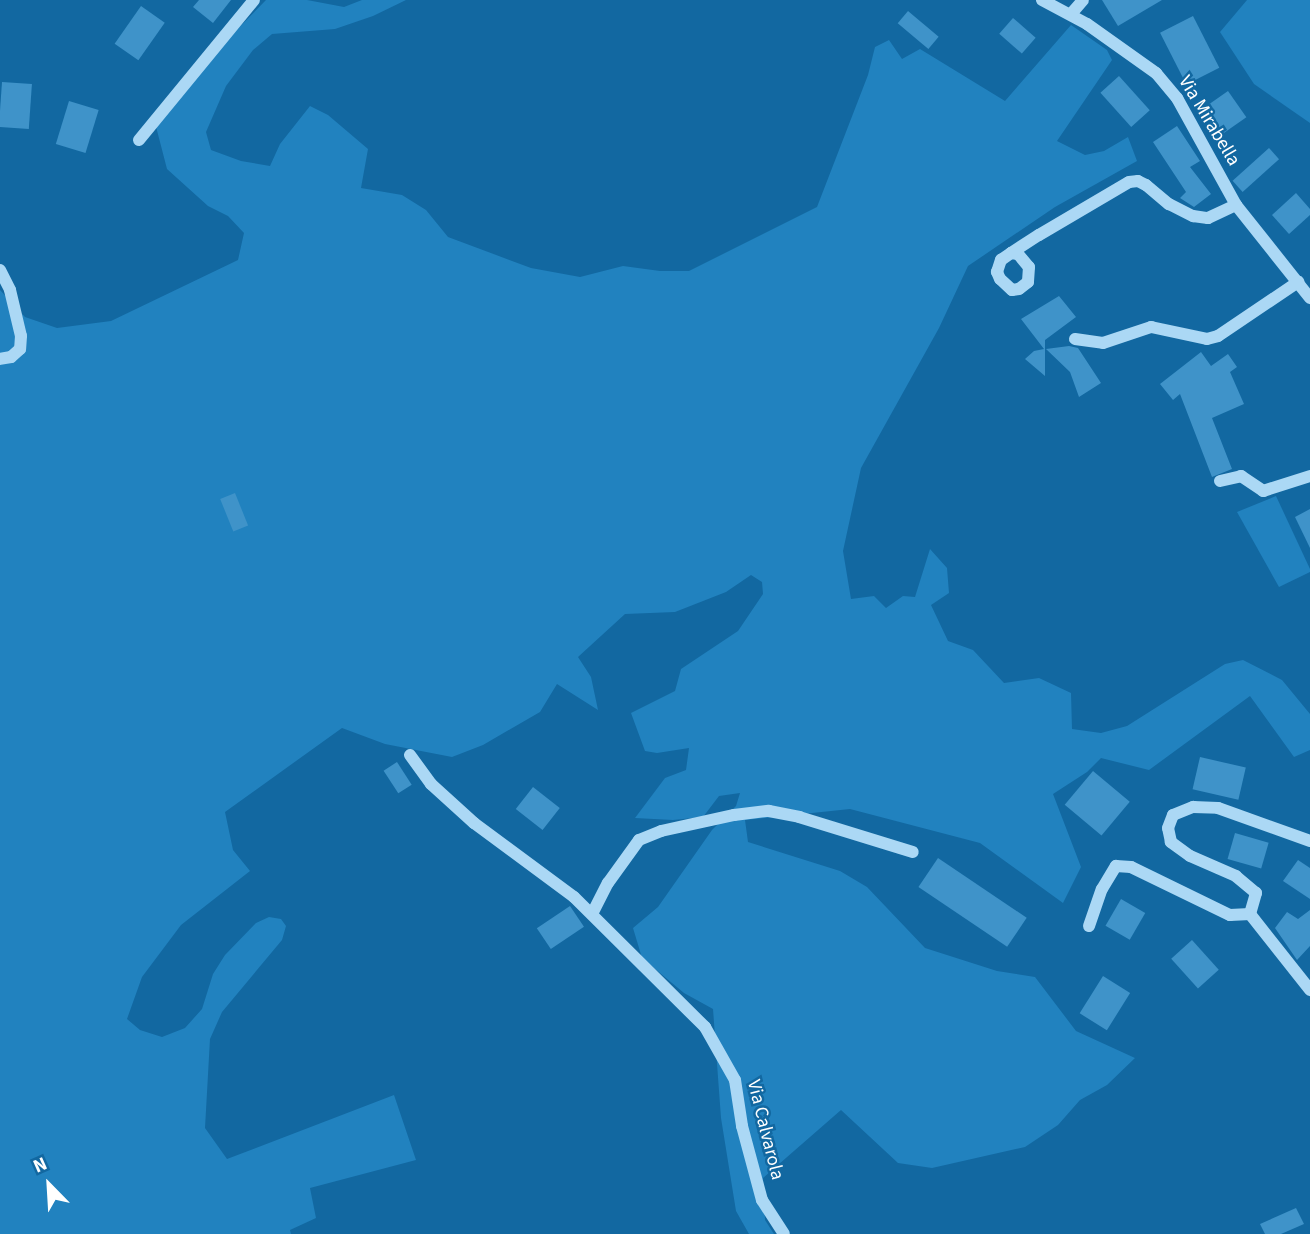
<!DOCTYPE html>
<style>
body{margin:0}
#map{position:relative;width:1310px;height:1234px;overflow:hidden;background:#1268a1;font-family:"Source Sans 3",sans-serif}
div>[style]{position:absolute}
.green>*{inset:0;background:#2182bf}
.building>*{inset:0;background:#3f93c9;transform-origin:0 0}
.minor>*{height:12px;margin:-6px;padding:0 6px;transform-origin:6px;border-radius:6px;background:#abd8f5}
span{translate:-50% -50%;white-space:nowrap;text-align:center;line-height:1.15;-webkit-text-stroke:5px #1268a1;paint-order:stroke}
.street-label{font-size:19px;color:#fff}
.north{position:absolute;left:14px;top:1150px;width:70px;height:70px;-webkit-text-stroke:5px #1268a1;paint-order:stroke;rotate:336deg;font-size:19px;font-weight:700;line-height:28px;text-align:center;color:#fff}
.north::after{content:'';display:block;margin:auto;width:24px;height:32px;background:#fff;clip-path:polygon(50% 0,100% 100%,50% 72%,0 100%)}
</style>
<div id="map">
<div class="green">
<div style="clip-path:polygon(266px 0,307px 0,344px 7px,362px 0,406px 0,373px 16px,335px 29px,272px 34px,253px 50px,226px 86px,206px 132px,211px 150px,241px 161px,270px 166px,280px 144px,310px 106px,328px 115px,368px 149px,361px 188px,402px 195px,426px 210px,448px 237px,531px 268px,580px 277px,623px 266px,660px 271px,689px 271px,817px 207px,868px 75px,875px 47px,889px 40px,902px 59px,920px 49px,1005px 101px,1071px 25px,1107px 50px,1112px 60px,1057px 141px,1085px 155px,1104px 151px,1128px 137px,1137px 161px,1055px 207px,968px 266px,939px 328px,861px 468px,843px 551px,851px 599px,874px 596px,886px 608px,903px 596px,915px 597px,930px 549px,947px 568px,949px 593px,931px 605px,948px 641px,973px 650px,1004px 683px,1039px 678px,1071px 693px,1072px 729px,1101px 733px,1127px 726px,1225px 664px,1243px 660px,1282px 680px,1310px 714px,1310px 750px,1294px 757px,1250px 696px,1149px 770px,1101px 758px,1087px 772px,1053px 794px,1081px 867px,1063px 903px,980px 843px,850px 809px,745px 820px,748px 842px,840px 871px,867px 887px,925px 948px,997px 971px,1035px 977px,1076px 1031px,1135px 1058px,1107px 1085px,1080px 1100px,1058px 1125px,1025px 1147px,932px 1168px,898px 1163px,841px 1110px,763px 1178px,765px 1220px,774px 1234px,749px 1234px,736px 1211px,721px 1118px,713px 1009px,684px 993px,642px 958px,633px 928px,658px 907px,712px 830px,736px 806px,740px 793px,719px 796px,703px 817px,673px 820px,635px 818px,665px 778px,686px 770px,689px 748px,657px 753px,645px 751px,631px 713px,675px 691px,681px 669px,738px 631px,763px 594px,762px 582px,751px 575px,726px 592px,675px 612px,625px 614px,578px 657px,591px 677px,598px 710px,557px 684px,540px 712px,483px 745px,452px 757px,385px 744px,342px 728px,225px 812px,233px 850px,250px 871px,181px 925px,142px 977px,127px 1019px,140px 1030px,162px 1037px,185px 1028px,202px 1009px,213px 974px,225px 955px,256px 923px,269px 917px,281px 919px,286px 926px,282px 940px,222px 1012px,210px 1039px,205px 1128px,227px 1159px,394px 1095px,416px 1160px,310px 1188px,316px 1218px,290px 1230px,291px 1234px,0 1234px,0 290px,25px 317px,57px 328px,111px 321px,238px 260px,244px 233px,228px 216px,208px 206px,167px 169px,153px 115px)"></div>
<div style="clip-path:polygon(1247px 0,1310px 0,1310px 123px,1254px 84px,1220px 32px)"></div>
<div style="clip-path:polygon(1276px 496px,1310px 569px,1310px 572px,1279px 587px,1237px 512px)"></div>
</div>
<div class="building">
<div style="clip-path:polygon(199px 0,231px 0,213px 23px,193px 7px)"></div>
<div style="clip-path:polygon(1102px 0,1162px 0,1118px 26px)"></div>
<div style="left:141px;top:6px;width:29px;height:46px;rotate:35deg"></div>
<div style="left:908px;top:11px;width:40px;height:16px;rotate:40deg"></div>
<div style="left:1193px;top:16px;width:58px;height:37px;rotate:63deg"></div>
<div style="left:1013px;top:18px;width:30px;height:21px;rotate:41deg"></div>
<div style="left:1119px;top:76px;width:46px;height:25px;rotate:48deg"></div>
<div style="left:2px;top:82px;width:30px;height:45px;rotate:4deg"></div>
<div style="left:1228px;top:91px;width:32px;height:31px;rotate:55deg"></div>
<div style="left:69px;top:101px;width:31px;height:45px;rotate:17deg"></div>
<div style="clip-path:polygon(1177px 126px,1200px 161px,1190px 167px,1211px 194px,1194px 207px,1180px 198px,1186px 192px,1153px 142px)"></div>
<div style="left:1269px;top:148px;width:15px;height:49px;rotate:48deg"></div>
<div style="clip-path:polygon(1296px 193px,1310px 209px,1310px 215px,1289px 234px,1272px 215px)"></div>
<div style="clip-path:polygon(1059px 296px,1076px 317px,1045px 340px,1045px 376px,1025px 359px,1034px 351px,1044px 349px,1021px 319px)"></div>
<div style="clip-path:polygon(1069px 346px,1078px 348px,1101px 383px,1079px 397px,1070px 372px,1046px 349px)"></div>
<div style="clip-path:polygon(1201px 352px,1211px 366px,1228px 354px,1237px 367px,1230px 372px,1244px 404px,1212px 418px,1232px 469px,1212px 477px,1180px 394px,1173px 400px,1160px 384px)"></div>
<div style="left:235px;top:493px;width:35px;height:16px;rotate:68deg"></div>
<div style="clip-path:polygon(1310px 509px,1310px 548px,1295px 517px)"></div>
<div style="left:1200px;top:757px;width:47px;height:33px;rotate:13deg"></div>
<div style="left:397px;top:762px;width:27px;height:16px;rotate:57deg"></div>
<div style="left:1093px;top:771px;width:48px;height:44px;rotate:40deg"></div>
<div style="left:533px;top:787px;width:34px;height:28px;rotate:38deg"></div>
<div style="left:1235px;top:833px;width:35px;height:27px;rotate:16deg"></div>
<div style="left:938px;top:858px;width:107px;height:35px;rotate:34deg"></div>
<div style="clip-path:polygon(1298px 860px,1310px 868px,1310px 899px,1283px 881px)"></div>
<div style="left:1121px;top:899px;width:28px;height:31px;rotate:30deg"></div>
<div style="left:570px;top:906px;width:25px;height:40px;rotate:56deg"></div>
<div style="clip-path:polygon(1310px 910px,1310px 946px,1297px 960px,1275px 928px,1287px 912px,1298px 919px)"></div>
<div style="left:1192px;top:940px;width:40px;height:28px;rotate:48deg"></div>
<div style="left:1103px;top:976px;width:32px;height:44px;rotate:32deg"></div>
<div style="clip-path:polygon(1296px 1208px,1304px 1224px,1281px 1234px,1265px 1234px,1260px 1224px)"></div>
</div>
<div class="minor">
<div style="left:1042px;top:0;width:51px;rotate:28.1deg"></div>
<div style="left:1087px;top:24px;width:85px;rotate:35.4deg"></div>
<div style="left:1156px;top:73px;width:33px;rotate:50deg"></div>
<div style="left:1177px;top:98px;width:122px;rotate:61.1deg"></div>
<div style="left:1236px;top:205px;width:119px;rotate:51.5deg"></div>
<div style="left:1071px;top:14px;width:18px;rotate:-49deg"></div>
<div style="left:139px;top:140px;width:181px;rotate:-50.6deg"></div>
<div style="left:1011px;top:253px;width:7px;rotate:8deg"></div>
<div style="left:1018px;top:254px;width:17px;rotate:50deg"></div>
<div style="left:1029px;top:267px;width:15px;rotate:94deg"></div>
<div style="left:1028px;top:282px;width:11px;rotate:142deg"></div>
<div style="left:1019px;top:289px;width:7px;rotate:172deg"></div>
<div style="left:1012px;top:290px;width:16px;rotate:-137deg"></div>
<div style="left:1000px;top:279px;width:8px;rotate:-113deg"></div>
<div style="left:997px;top:272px;width:13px;rotate:-72deg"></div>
<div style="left:1001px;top:260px;width:12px;rotate:-35deg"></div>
<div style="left:1011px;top:253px;width:33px;rotate:-33deg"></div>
<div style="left:1039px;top:235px;width:104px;rotate:-30.5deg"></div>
<div style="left:1129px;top:182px;width:9px;rotate:-6deg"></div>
<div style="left:1138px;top:181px;width:9px;rotate:27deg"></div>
<div style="left:1146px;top:185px;width:30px;rotate:40deg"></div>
<div style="left:1169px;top:204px;width:27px;rotate:27deg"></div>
<div style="left:1193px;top:216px;width:15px;rotate:8deg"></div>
<div style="left:1208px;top:218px;width:31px;rotate:-25deg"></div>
<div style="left:0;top:270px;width:22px;rotate:63deg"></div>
<div style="left:10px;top:290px;width:47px;rotate:76.6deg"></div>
<div style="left:21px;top:336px;width:13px;rotate:94deg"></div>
<div style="left:20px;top:349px;width:12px;rotate:138deg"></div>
<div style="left:11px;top:357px;width:11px;rotate:170deg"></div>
<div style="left:1075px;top:339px;width:28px;rotate:8deg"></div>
<div style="left:1103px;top:343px;width:51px;rotate:-18.4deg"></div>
<div style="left:1151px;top:327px;width:57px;rotate:12.1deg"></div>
<div style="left:1207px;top:339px;width:11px;rotate:-15deg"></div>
<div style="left:1218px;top:336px;width:97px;rotate:-34deg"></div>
<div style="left:1220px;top:481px;width:22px;rotate:-13deg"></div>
<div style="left:1241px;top:476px;width:27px;rotate:34deg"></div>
<div style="left:1263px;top:491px;width:49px;rotate:-17.7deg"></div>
<div style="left:410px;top:755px;width:36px;rotate:54deg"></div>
<div style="left:431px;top:784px;width:58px;rotate:42.2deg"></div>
<div style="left:474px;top:823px;width:124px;rotate:36.5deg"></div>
<div style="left:574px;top:897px;width:185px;rotate:44.8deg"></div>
<div style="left:705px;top:1027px;width:61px;rotate:60.5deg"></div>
<div style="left:735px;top:1080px;width:47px;rotate:81.3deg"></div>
<div style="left:742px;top:1126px;width:77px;rotate:74.9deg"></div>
<div style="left:762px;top:1200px;width:40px;rotate:57.1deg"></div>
<div style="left:592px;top:914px;width:35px;rotate:-63deg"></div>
<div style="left:608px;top:883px;width:53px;rotate:-54.2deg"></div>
<div style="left:639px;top:840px;width:24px;rotate:-22deg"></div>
<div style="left:661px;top:831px;width:75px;rotate:-12.4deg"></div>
<div style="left:734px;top:815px;width:35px;rotate:-7deg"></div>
<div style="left:769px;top:811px;width:31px;rotate:11deg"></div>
<div style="left:799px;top:817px;width:119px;rotate:17.1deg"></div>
<div style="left:1250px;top:914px;width:97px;rotate:51.7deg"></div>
<div style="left:1089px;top:926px;width:39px;rotate:-71deg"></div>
<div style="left:1102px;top:889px;width:27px;rotate:-59deg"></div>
<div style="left:1116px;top:866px;width:15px;rotate:4deg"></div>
<div style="left:1131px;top:867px;width:110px;rotate:25.9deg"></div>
<div style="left:1230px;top:915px;width:20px;rotate:-3deg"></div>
<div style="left:1250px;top:914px;width:22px;rotate:-74deg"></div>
<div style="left:1256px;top:893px;width:26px;rotate:-140deg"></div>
<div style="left:1236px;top:876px;width:50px;rotate:-156.5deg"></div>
<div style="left:1190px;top:856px;width:24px;rotate:-144deg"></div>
<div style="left:1171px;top:842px;width:14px;rotate:-102deg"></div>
<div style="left:1168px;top:828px;width:14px;rotate:-69deg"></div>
<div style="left:1173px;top:815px;width:22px;rotate:-22deg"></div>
<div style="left:1193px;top:807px;width:25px;rotate:2deg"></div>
<div style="left:1218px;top:808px;width:98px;rotate:19.7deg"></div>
</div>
<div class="street-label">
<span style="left:1209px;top:121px;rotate:59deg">Via Mirabella</span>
<span style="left:765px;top:1130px;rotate:76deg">Via Calvarola</span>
</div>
<div class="north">N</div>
</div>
